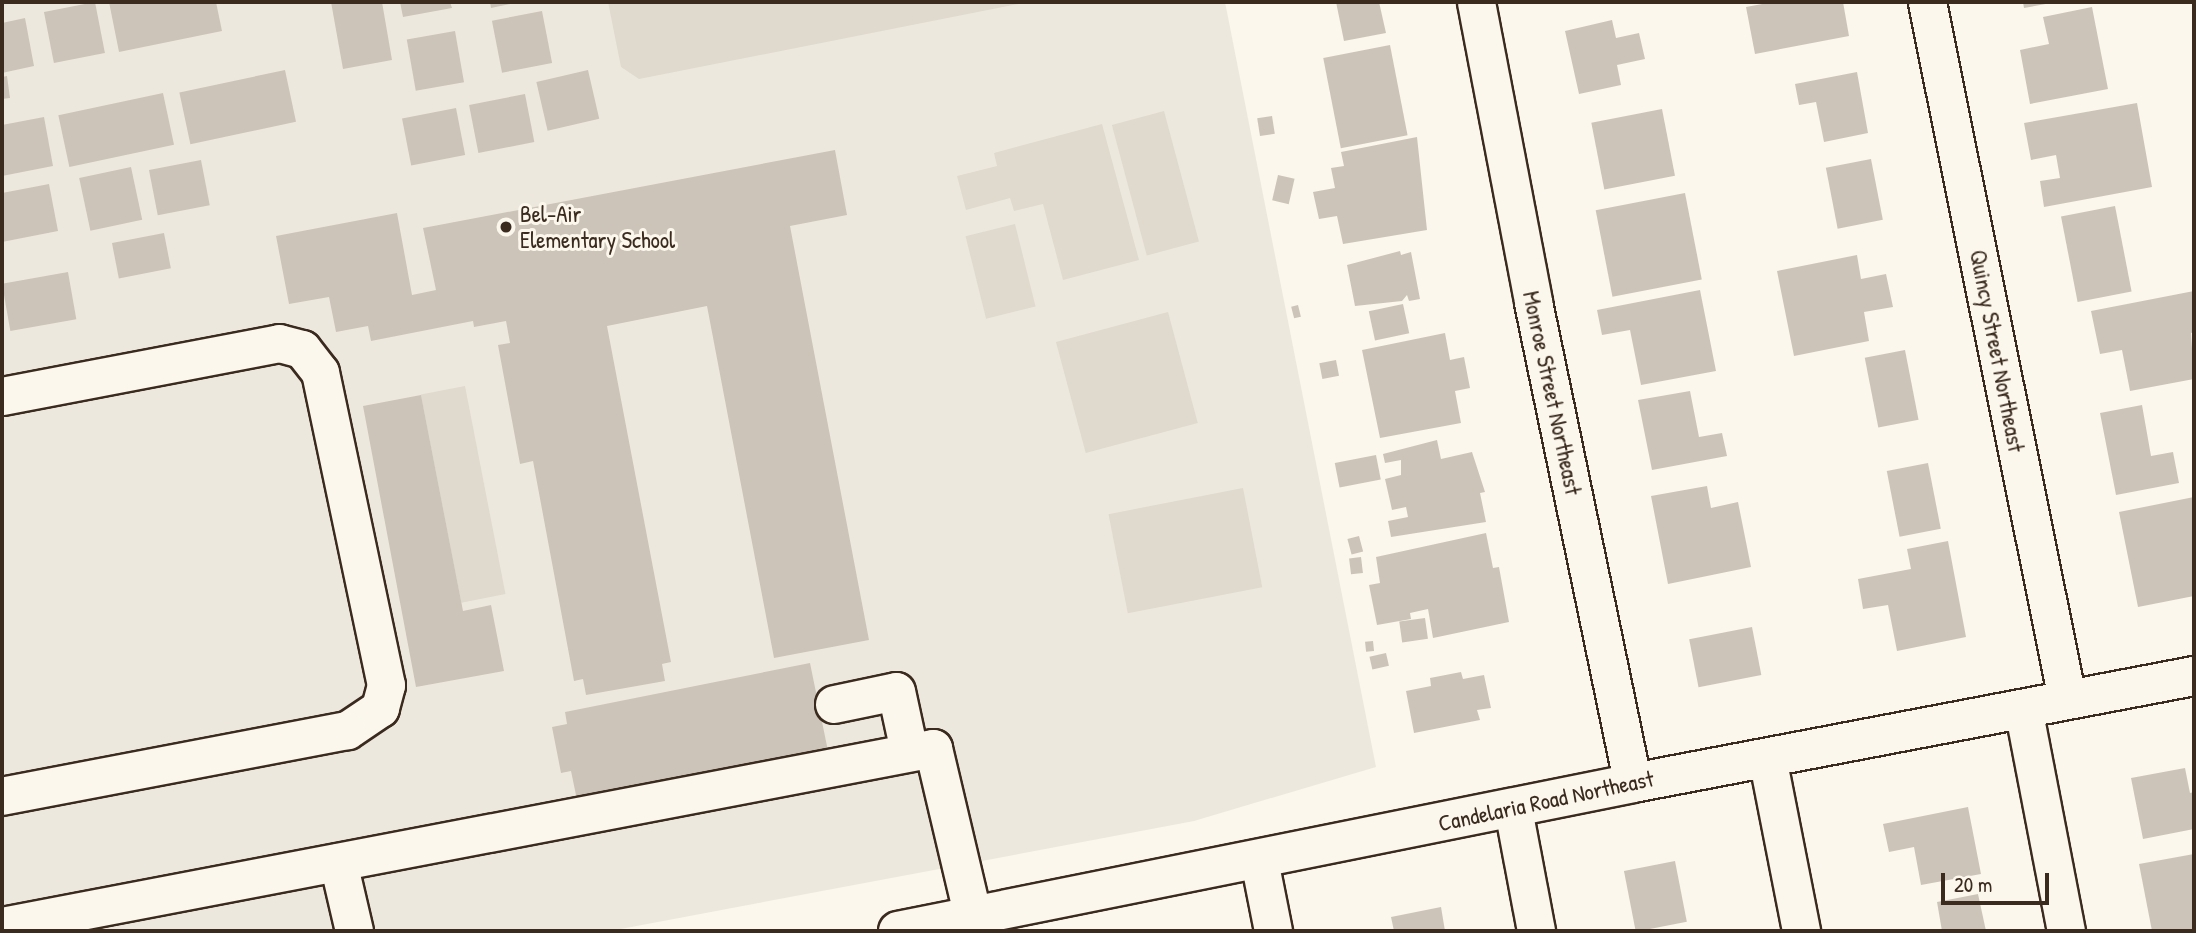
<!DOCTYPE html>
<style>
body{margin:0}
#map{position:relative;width:2196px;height:933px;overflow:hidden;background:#fbf7ec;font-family:"Patrick Hand",sans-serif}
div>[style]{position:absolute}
.built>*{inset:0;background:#ede8dd}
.green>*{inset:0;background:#dfd9ce;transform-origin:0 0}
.building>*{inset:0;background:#ccc4b9;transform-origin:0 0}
.roads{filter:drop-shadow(2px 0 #3b2a1e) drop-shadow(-2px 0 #3b2a1e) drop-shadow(0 2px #3b2a1e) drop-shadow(0 -2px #3b2a1e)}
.minor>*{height:37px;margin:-18.5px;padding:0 18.5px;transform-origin:18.5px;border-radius:18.5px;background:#fbf7ec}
.major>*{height:38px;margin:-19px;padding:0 19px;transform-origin:19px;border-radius:19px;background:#fbf7ec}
.dots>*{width:19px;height:19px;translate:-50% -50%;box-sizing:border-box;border:4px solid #fbf7ec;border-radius:50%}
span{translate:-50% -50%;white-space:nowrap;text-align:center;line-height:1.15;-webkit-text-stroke:6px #fbf7ec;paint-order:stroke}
.poi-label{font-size:23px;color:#3b2a1e}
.left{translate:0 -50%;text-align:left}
.street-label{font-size:23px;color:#3b2a1e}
.frame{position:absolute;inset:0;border:4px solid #3b2a1e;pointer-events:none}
.scale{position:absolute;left:1941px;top:873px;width:108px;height:32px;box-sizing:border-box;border:4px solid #3b2a1e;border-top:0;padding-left:9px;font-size:21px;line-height:24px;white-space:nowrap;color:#3b2a1e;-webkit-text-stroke:5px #fbf7ec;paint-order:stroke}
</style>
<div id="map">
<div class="built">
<div style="clip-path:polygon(2px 2px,1225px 2px,1376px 767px,1194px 821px,610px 931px,2px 931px)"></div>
</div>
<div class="green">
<div style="clip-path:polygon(608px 2px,1028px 2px,639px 79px,621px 67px)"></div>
<div style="left:1164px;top:111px;width:135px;height:54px;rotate:75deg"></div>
<div style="clip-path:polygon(1102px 124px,1139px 260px,1063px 280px,1043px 204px,1014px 211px,1010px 198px,966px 210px,957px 176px,997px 166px,994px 153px)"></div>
<div style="left:1015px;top:224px;width:85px;height:51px;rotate:76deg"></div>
<div style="left:1168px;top:312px;width:115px;height:116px;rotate:75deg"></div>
<div style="left:465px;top:386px;width:212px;height:45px;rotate:79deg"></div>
<div style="left:1243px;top:488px;width:101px;height:137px;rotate:79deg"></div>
</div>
<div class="building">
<div style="left:95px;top:2px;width:52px;height:52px;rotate:79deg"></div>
<div style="clip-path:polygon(109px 2px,216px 2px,222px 31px,119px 52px)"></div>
<div style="clip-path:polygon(331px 2px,382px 2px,392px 60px,343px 69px)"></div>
<div style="clip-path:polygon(400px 2px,450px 2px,452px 8px,403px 17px)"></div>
<div style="clip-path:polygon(490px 2px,515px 2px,515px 3px,491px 8px)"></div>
<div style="clip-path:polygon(1336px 2px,1379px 2px,1386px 33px,1344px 41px)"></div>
<div style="clip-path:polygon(1773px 2px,1843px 2px,1849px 36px,1755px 54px,1746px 7px)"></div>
<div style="clip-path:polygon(2023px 2px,2051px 2px,2051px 3px,2024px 8px)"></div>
<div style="clip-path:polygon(2092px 7px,2108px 89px,2030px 104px,2020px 50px,2049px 44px,2043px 17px)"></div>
<div style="left:542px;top:11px;width:53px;height:51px;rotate:79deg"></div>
<div style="clip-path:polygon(25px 18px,34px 66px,2px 73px,2px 23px)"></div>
<div style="clip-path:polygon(1612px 20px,1616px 38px,1639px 33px,1645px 59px,1617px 65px,1621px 85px,1579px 94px,1565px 31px)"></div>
<div style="left:455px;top:31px;width:52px;height:49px;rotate:80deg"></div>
<div style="left:1390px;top:45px;width:92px;height:68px;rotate:79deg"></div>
<div style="left:285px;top:70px;width:53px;height:108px;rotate:78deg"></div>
<div style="left:588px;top:70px;width:50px;height:53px;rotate:77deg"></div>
<div style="clip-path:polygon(1857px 72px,1868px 133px,1824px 142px,1816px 102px,1799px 105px,1795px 84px)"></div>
<div style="clip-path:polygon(7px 76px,10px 98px,2px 99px,2px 77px)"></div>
<div style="left:163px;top:93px;width:53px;height:107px;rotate:78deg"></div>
<div style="left:525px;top:94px;width:49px;height:57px;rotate:79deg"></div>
<div style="clip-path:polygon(2137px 103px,2152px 187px,2044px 207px,2040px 181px,2060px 178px,2056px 155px,2031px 160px,2024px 123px)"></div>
<div style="left:456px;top:108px;width:48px;height:55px;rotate:79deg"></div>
<div style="left:1662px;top:109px;width:68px;height:72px;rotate:79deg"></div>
<div style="left:1272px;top:116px;width:18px;height:15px;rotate:81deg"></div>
<div style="clip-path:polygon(44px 117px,53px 166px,2px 176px,2px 125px)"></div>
<div style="clip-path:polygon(1417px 137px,1427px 230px,1343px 244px,1337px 216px,1319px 219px,1313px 192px,1335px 188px,1331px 168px,1344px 166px,1341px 152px)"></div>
<div style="clip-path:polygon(835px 150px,847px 215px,790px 226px,869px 640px,774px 658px,707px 306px,607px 326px,671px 662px,662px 664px,665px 681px,586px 695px,583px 679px,574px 681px,533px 461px,520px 464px,498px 345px,510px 343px,506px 321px,474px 327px,473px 321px,371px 341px,368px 326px,336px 332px,329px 297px,289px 304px,276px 236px,397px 213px,412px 295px,436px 290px,423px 228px)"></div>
<div style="left:1871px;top:159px;width:62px;height:46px;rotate:79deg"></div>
<div style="left:201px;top:160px;width:46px;height:53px;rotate:79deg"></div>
<div style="left:131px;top:167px;width:54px;height:53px;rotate:78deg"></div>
<div style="left:1278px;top:175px;width:17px;height:26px;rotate:13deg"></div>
<div style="clip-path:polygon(49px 184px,58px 231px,2px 242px,2px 193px)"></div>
<div style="left:1685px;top:193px;width:88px;height:91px;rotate:79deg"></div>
<div style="left:2115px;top:206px;width:87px;height:55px;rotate:79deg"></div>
<div style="left:164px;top:233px;width:36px;height:53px;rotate:79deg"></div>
<div style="clip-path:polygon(1400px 251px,1401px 255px,1411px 252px,1420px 299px,1409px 301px,1407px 295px,1402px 301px,1355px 306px,1347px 265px)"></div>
<div style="clip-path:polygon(1857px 255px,1861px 279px,1886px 274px,1893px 307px,1864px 312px,1869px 341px,1794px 356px,1777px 271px)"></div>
<div style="left:68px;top:272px;width:48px;height:67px;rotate:80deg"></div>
<div style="clip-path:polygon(1700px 290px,1716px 371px,1641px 385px,1630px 330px,1602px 335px,1597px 310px)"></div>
<div style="clip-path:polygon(2194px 291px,2194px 332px,2191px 333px,2194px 379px,2130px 391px,2122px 350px,2100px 354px,2091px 311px)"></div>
<div style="left:1403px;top:304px;width:30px;height:35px;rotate:78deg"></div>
<div style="left:1298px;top:305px;width:12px;height:7px;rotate:76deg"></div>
<div style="clip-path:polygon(1445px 333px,1450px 360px,1464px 357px,1470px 388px,1455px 391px,1461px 423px,1380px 438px,1362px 350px)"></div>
<div style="left:1905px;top:350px;width:71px;height:41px;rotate:79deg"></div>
<div style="left:1336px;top:360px;width:16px;height:17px;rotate:79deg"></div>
<div style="clip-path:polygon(1690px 391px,1699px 437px,1722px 433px,1727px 456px,1652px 470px,1638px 400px)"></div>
<div style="clip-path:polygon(421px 395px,463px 611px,491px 605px,504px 671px,416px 687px,363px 406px)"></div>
<div style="clip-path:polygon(2142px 405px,2151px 456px,2173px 452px,2179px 483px,2116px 495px,2100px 413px)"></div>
<div style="clip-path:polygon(1437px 440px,1441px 459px,1472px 452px,1485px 492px,1480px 493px,1486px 522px,1391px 537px,1388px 521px,1408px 517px,1406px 507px,1392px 510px,1385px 479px,1401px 475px,1401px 460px,1385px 463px,1383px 454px)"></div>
<div style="left:1376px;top:455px;width:25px;height:42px;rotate:79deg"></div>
<div style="left:1928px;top:463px;width:67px;height:42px;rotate:79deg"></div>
<div style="clip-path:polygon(1707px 486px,1711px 508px,1738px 502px,1751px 567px,1668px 584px,1651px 496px)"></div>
<div style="clip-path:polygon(2194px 497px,2194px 596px,2138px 607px,2119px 512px)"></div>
<div style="clip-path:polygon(1486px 533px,1493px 568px,1499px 567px,1509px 622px,1433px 638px,1428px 609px,1410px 613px,1411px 619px,1377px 625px,1369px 585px,1380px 583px,1376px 557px)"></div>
<div style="left:1359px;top:536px;width:16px;height:12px;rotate:75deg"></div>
<div style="clip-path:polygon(1948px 541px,1966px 637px,1897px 651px,1888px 605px,1863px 609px,1858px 579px,1911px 569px,1907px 549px)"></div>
<div style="left:1361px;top:557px;width:16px;height:12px;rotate:83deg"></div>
<div style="left:1425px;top:618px;width:21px;height:26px;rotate:82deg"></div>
<div style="left:1752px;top:627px;width:49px;height:64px;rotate:79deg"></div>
<div style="left:1373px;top:641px;width:10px;height:8px;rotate:84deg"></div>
<div style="left:1386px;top:653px;width:13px;height:17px;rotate:77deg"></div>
<div style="clip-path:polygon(810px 663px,828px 751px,577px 800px,571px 771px,561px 773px,552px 727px,567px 724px,565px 712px)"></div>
<div style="clip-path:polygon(1461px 672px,1463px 679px,1484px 675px,1491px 708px,1477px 710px,1480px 720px,1414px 733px,1406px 691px,1431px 686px,1430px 678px)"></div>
<div style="clip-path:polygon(2185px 768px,2190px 793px,2194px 792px,2194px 829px,2143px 839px,2131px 778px)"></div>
<div style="clip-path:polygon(1968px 807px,1981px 874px,1921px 885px,1914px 847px,1889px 852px,1883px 824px)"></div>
<div style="clip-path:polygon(2194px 854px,2194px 931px,2152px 931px,2139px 864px)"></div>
<div style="left:1675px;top:861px;width:62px;height:52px;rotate:79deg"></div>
<div style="clip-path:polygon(1978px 894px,1986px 931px,1942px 931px,1937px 902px)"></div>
<div style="clip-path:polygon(1441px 907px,1445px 931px,1394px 931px,1391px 917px)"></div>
</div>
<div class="roads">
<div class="minor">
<div style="left:1476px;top:2px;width:305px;rotate:79.2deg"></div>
<div style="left:1533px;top:302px;width:491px;rotate:78.3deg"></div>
<div style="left:1927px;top:2px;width:711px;rotate:78.64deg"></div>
<div style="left:2px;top:396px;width:282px;rotate:-10.8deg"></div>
<div style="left:279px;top:343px;width:24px;rotate:15deg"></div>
<div style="left:302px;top:349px;width:29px;rotate:52deg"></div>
<div style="left:320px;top:372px;width:320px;rotate:78.1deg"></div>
<div style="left:386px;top:685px;width:24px;rotate:105deg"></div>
<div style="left:380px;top:708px;width:40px;rotate:146deg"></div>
<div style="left:347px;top:730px;width:351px;rotate:169.2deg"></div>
<div style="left:834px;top:704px;width:63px;rotate:-11.8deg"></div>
<div style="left:896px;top:691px;width:61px;rotate:77.8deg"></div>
<div style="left:2023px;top:708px;width:227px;rotate:79.1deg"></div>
<div style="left:1767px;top:757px;width:177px;rotate:78.9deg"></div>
<div style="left:1513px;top:809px;width:124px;rotate:79.3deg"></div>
<div style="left:1259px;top:860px;width:72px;rotate:78.8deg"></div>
<div style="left:338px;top:862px;width:71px;rotate:76.9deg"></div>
<div style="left:2px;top:926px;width:948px;rotate:-10.82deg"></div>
<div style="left:933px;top:748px;width:174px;rotate:76.7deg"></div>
</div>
<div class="major">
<div style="left:898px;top:931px;width:750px;rotate:-11.38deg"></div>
<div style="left:1633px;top:783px;width:571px;rotate:-10.8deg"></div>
</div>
</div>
<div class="dots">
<div style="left:506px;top:227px;background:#3b2a1e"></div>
</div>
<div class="poi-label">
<span class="left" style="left:520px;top:227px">Bel-Air<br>Elementary School</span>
</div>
<div class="street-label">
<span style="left:1997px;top:351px;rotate:79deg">Quincy Street Northeast</span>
<span style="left:1552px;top:393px;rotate:78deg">Monroe Street Northeast</span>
<span style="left:1546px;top:801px;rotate:-12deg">Candelaria Road Northeast</span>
</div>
<div class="frame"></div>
<div class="scale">20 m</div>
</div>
